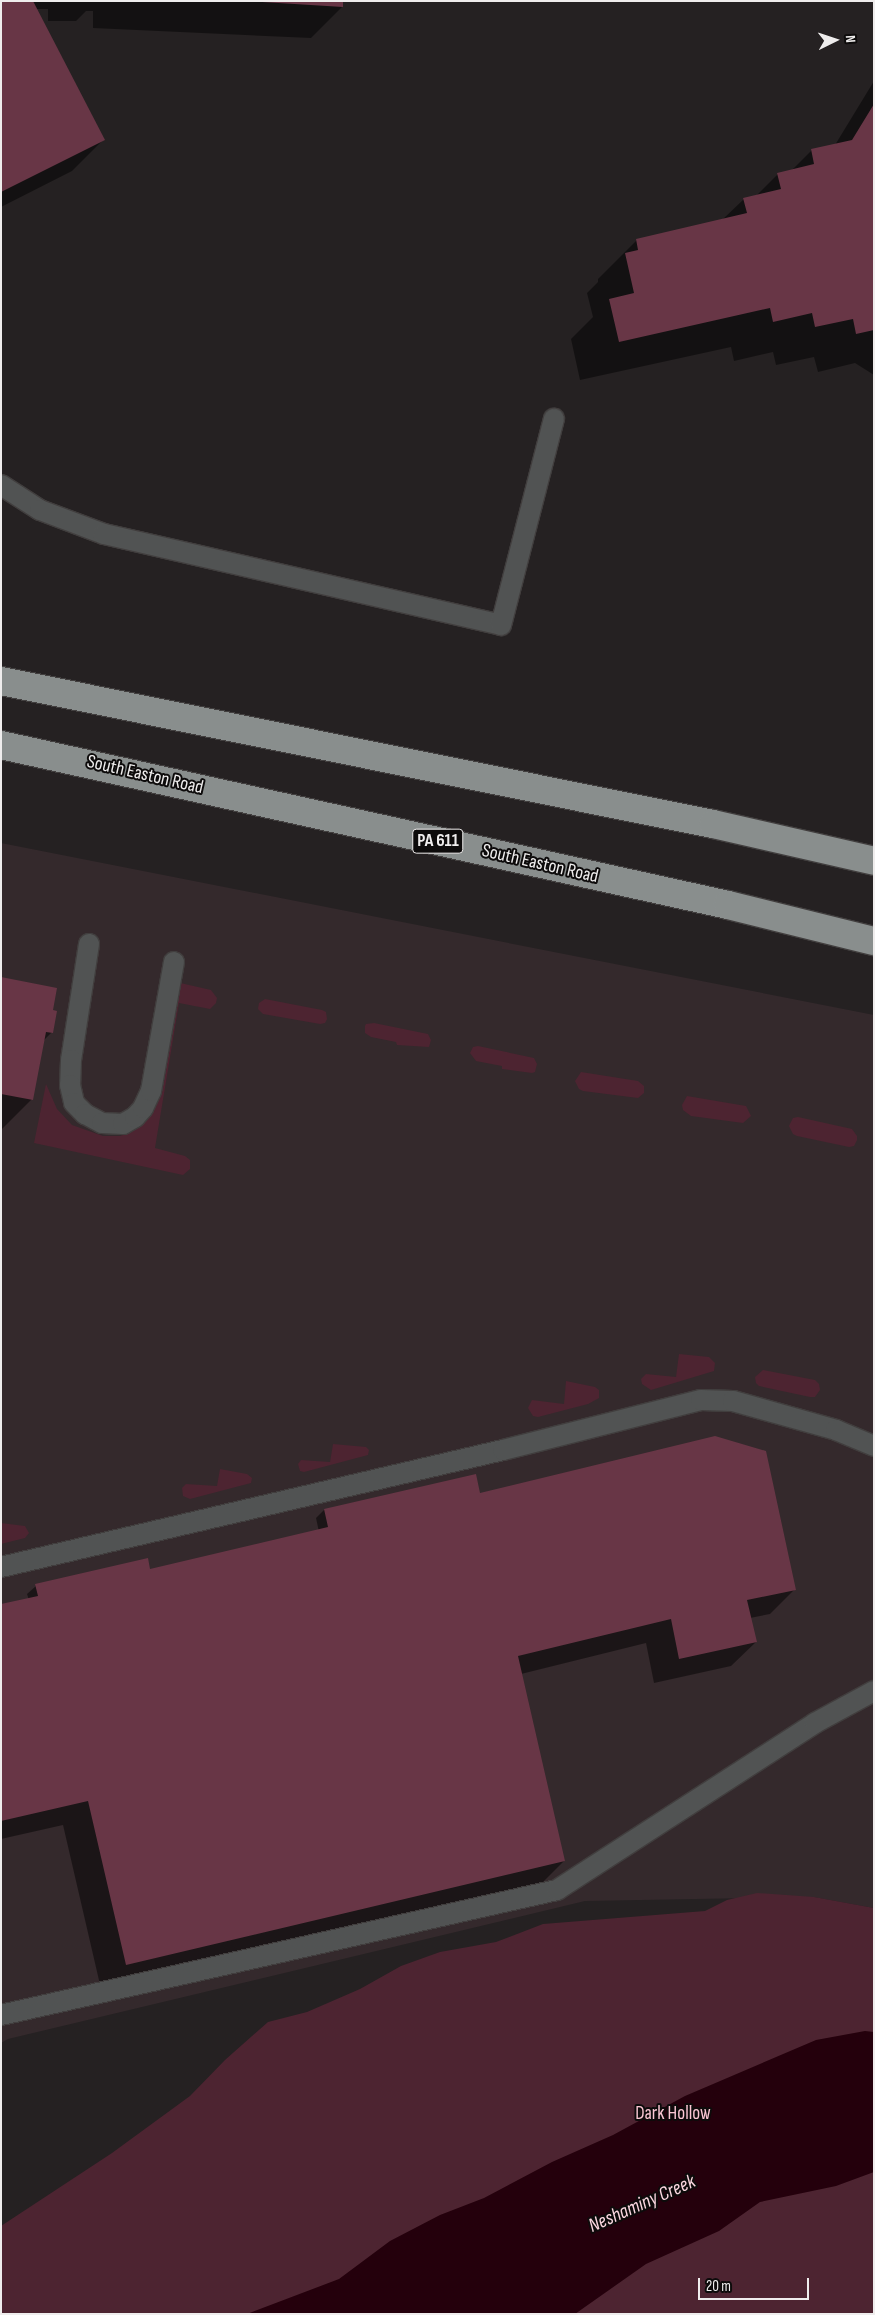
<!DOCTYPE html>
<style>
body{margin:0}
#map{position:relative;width:875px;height:2315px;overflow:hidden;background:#252122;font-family:"Sofia Sans Condensed",sans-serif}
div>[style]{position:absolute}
.built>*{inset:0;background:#34292c}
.green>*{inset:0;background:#4d2431}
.water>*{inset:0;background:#24000c}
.shadow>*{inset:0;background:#0007}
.building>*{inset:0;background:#683646}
.roads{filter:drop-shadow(1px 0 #413e3e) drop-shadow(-1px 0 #413e3e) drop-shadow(0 1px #413e3e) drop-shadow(0 -1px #413e3e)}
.service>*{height:20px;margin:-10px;padding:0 10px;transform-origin:10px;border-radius:10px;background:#515353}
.trunk>*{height:28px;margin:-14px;padding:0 14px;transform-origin:14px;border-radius:14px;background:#898e8d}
span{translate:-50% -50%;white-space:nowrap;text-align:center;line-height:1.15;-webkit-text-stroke:4px #0d0b0b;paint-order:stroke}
.shield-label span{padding:1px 4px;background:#0d0b0b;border:1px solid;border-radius:4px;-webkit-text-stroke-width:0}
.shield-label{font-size:18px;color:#efeded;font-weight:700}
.street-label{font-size:19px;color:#efeded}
.park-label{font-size:19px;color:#fbc7d4}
.water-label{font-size:20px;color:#fbd7e0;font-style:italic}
.frame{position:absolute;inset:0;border:2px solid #efeded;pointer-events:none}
.north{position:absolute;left:810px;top:15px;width:50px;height:50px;-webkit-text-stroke:4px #0d0b0b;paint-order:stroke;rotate:86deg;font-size:14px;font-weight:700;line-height:20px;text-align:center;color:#efeded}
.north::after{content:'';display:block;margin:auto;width:18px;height:22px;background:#efeded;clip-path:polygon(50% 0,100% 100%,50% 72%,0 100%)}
.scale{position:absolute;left:698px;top:2278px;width:111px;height:22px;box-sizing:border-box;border:2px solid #efeded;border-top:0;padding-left:6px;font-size:15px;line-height:18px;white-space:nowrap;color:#efeded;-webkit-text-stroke:4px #0d0b0b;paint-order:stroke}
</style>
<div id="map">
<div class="built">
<div style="clip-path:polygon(1px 843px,874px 1015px,874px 1908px,813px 1897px,585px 1901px,8px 2039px,1px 2043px)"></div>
</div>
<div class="green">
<div style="clip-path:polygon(176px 982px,211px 990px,217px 998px,216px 1003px,210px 1009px,179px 1003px,155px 1148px,185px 1156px,190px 1160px,190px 1169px,183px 1175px,34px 1143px,46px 1084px,57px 1109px,72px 1125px,103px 1136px,120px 1136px,132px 1132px,149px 1118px,157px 1104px)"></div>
<div style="clip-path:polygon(265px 999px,322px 1010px,326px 1012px,327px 1019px,325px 1023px,320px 1024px,263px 1014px,258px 1009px,259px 1003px)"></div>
<div style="clip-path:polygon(374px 1023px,428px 1034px,431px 1040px,429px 1047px,397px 1045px,396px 1042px,371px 1037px,365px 1033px,365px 1026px,366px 1024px)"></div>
<div style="clip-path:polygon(478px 1046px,534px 1058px,537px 1064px,535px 1072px,532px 1073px,502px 1069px,502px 1066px,476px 1061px,470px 1053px,473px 1047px)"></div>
<div style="clip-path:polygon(581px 1072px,638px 1081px,644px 1086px,644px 1093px,638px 1098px,583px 1091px,579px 1089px,575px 1081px)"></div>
<div style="clip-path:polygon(687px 1096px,746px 1106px,751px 1116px,743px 1123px,691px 1116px,683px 1110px,682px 1105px)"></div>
<div style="clip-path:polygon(798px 1117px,852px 1129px,857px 1136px,857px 1140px,854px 1146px,849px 1147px,797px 1136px,793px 1134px,789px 1126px,793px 1118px)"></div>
<div style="clip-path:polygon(679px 1354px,709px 1357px,715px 1363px,714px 1371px,651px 1390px,642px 1384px,641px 1379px,646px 1374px,676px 1377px)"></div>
<div style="clip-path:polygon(763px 1370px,815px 1380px,819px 1384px,820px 1390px,815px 1397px,810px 1397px,759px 1386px,756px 1383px,755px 1377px)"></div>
<div style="clip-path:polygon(566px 1381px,595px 1387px,599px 1390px,599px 1398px,588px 1404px,538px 1417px,533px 1416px,528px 1408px,532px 1400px,564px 1404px)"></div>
<div style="clip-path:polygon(333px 1444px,366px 1447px,369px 1450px,368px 1455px,304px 1472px,300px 1471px,298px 1464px,301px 1460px,330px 1462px)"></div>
<div style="clip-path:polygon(220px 1469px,247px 1474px,252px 1478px,251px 1483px,190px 1499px,183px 1496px,182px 1488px,186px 1484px,217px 1486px)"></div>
<div style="clip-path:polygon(1px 1523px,25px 1526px,29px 1533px,25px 1538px,1px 1544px)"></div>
<div style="clip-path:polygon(757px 1893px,814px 1897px,874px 1908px,874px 2314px,1px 2314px,1px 2226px,112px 2153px,190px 2096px,225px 2060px,268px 2022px,307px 2012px,360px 1989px,401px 1966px,440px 1952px,496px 1942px,543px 1924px,705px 1911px,727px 1900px)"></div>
</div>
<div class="water">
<div style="clip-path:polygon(865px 2031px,874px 2032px,874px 2172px,836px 2186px,760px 2202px,719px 2231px,646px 2264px,575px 2314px,247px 2314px,339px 2279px,390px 2241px,440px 2215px,484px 2198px,552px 2162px,613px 2135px,685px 2096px,816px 2040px)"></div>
</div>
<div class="shadow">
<div style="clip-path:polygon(1px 1px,342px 1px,342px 7px,311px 38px,93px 28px,93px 11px,86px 11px,76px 21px,48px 21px,48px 9px,36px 9px,103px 140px,72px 171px,1px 207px)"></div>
<div style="clip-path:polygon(874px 81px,874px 375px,855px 363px,818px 372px,814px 357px,776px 365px,773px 352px,734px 361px,731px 347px,580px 380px,571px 339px,593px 317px,587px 293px,598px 282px,598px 279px,637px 240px,722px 220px,744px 199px,756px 196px,778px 174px,791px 171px,812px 150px,835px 145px)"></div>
<div style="clip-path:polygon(1px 978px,52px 1011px,52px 1032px,43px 1041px,32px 1099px,1px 1130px)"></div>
<div style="clip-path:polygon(480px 1494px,795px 1589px,770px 1614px,750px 1618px,756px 1642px,731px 1666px,654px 1683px,646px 1643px,521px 1674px,564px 1861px,539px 1886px,101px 1989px,63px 1825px,1px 1839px,1px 1606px,29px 1600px,27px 1594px,36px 1586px,146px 1572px,319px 1532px,316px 1518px,324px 1510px)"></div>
</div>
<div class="building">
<div style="clip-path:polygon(1px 1px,33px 1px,105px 140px,1px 192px)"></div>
<div style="clip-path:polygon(245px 1px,343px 1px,343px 7px)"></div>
<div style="clip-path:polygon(874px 104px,874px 330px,856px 334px,853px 319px,815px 327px,812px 313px,773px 322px,770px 308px,619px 342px,609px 299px,634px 293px,625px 253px,638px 250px,636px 239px,747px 213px,743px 198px,781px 189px,777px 173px,814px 164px,811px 149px,852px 140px)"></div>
<div style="clip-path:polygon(1px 977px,57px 988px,53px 1010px,57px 1011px,53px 1033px,46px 1032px,33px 1100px,1px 1094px)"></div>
<div style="clip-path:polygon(715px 1436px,766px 1451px,796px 1590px,747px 1600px,757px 1642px,679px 1659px,671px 1619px,518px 1656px,565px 1861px,126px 1965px,88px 1801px,1px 1821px,1px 1604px,38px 1596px,35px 1584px,148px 1558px,150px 1569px,328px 1527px,324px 1509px,476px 1474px,480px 1493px)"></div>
</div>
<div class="roads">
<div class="service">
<div style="left:1px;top:485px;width:46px;rotate:32.7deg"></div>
<div style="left:40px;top:510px;width:68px;rotate:20.6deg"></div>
<div style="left:104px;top:534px;width:407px;rotate:12.9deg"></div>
<div style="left:501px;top:625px;width:213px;rotate:-75.6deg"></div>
<div style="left:89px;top:944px;width:117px;rotate:98.8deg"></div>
<div style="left:71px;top:1060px;width:25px;rotate:92deg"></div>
<div style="left:70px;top:1085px;width:18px;rotate:77deg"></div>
<div style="left:74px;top:1103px;width:16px;rotate:45deg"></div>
<div style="left:85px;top:1114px;width:19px;rotate:28deg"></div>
<div style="left:102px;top:1123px;width:21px;rotate:3deg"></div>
<div style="left:123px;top:1124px;width:14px;rotate:-30deg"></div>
<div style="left:135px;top:1117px;width:12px;rotate:-48deg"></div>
<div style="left:143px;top:1108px;width:19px;rotate:-65deg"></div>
<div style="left:151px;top:1091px;width:131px;rotate:-79.9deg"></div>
<div style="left:1px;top:1567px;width:515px;rotate:-13.12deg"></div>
<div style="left:503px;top:1450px;width:204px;rotate:-14.2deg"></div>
<div style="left:701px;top:1400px;width:32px;rotate:2deg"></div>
<div style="left:733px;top:1401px;width:107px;rotate:15.7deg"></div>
<div style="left:836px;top:1430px;width:41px;rotate:22.8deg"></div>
<div style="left:1px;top:2015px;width:570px;rotate:-12.67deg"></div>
<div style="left:557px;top:1890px;width:307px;rotate:-32.9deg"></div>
<div style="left:815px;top:1723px;width:67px;rotate:-28.5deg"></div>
</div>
<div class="trunk">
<div style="left:1px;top:681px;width:726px;rotate:11.36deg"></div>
<div style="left:713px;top:824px;width:165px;rotate:12.9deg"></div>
<div style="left:1px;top:745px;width:744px;rotate:12.41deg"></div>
<div style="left:728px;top:905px;width:150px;rotate:13.9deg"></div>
</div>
</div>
<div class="shield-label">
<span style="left:438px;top:841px">PA 611</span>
</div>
<div class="street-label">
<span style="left:145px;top:775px;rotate:13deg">South Easton Road</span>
<span style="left:540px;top:864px;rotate:13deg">South Easton Road</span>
</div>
<div class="park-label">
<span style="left:673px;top:2114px">Dark Hollow</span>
</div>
<div class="water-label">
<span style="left:642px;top:2204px;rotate:-24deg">Neshaminy Creek</span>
</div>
<div class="frame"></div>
<div class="north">N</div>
<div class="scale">20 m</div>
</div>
